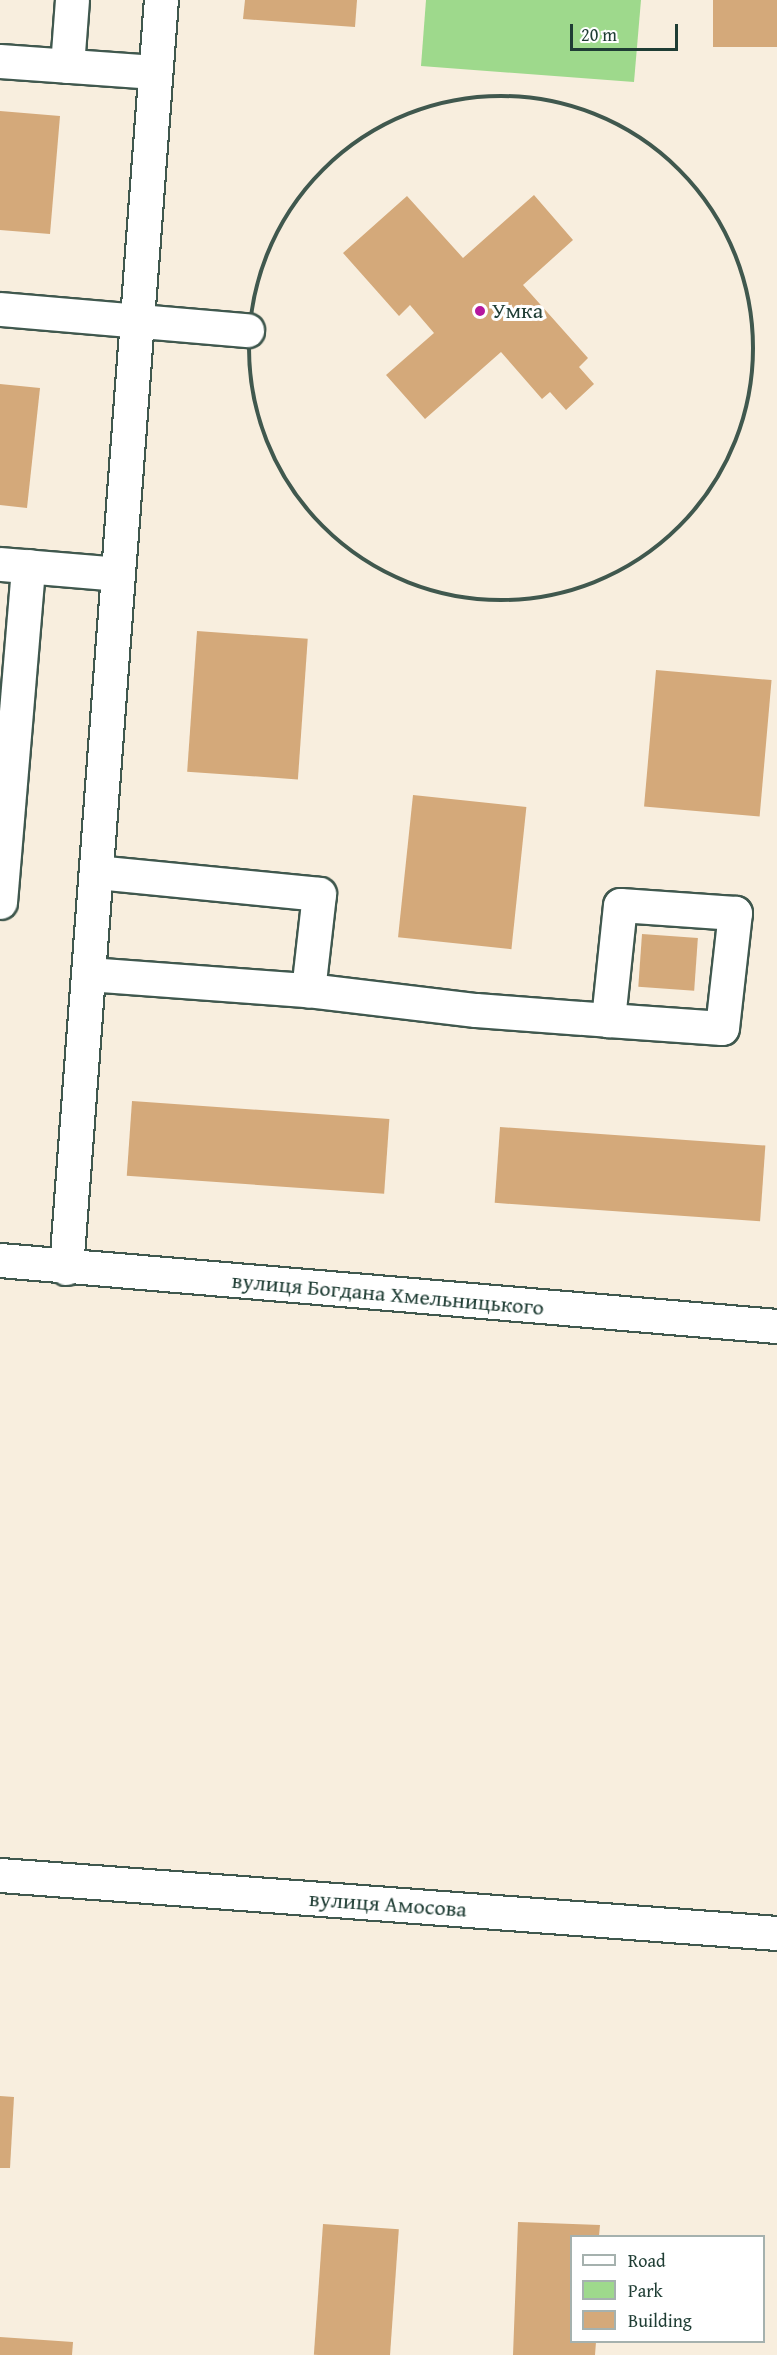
<!DOCTYPE html>
<meta charset="utf-8">
<style>
body{margin:0}
#map{position:relative;width:777px;height:2355px;overflow:hidden;background:#f8eede;font-family:"Gentium Book Plus",serif}
div>[style]{position:absolute}
.green>*{inset:0;background:#9ed98c}
.building>*{inset:0;background:#d4a97a;transform-origin:0 0}
.path>*{height:4px;margin-top:-2px;transform-origin:0;background:repeating-linear-gradient(90deg,#40584e 0 1.5px,transparent 0 6px)}
.path>.ring{margin:-2px;padding:0;box-sizing:content-box;background:none;border:4px solid #40584e;border-radius:50%}
.roads{filter:drop-shadow(2px 0 #40584e) drop-shadow(-2px 0 #40584e) drop-shadow(0 2px #40584e) drop-shadow(0 -2px #40584e)}
.minor>*{height:33px;margin:-16.5px;padding:0 16.5px;transform-origin:16.5px;border-radius:16.5px;background:#fff}
.dots>*{width:16px;height:16px;translate:-50% -50%;box-sizing:border-box;border:3px solid #fff;border-radius:50%}
span{translate:-50% -50%;white-space:nowrap;text-align:center;line-height:1.15;-webkit-text-stroke:6px #fff;paint-order:stroke}
.poi-label{font-size:22px;color:#1f3d34}
.left{translate:0 -50%;text-align:left}
.street-label{font-size:22px;color:#1f3d34}
.legend{position:absolute;left:570px;top:2235px;width:195px;height:108px;box-sizing:border-box;background:#fff;border:2px solid #a5b1ae;margin:0;padding:8px 10px;list-style:none;font-size:18px;color:#1f3d34}
.legend li{display:flex;align-items:center;gap:12px;height:30px}
.legend b{width:30px;border:2px solid #a5b1ae}
.scale{position:absolute;left:570px;top:24px;width:108px;height:27px;box-sizing:border-box;border:3px solid #1f3d34;border-top:0;padding-left:8px;font-size:18px;line-height:21px;white-space:nowrap;color:#1f3d34;-webkit-text-stroke:4px #fff;paint-order:stroke}
</style>
<div id="map">
<div class="green">
<div style="clip-path:polygon(426px 0,641px 0,634px 82px,421px 66px)"></div>
</div>
<div class="building">
<div style="clip-path:polygon(245px 0,357px 0,355px 27px,243px 19px)"></div>
<div style="left:713px;top:0;width:64px;height:47px"></div>
<div style="clip-path:polygon(0 111px,60px 116px,50px 234px,0 230px)"></div>
<div style="clip-path:polygon(534px 195px,573px 240px,523px 285px,588px 358px,579px 367px,594px 384px,566px 410px,550px 392px,542px 399px,501px 352px,425px 419px,386px 375px,434px 333px,410px 305px,399px 316px,343px 253px,407px 196px,463px 258px)"></div>
<div style="clip-path:polygon(0 384px,40px 388px,27px 508px,0 505px)"></div>
<div style="left:197px;top:631px;width:111px;height:141px;rotate:4deg"></div>
<div style="left:656px;top:670px;width:116px;height:137px;rotate:5deg"></div>
<div style="left:413px;top:795px;width:114px;height:143px;rotate:6deg"></div>
<div style="left:642px;top:934px;width:56px;height:53px;rotate:4deg"></div>
<div style="left:132px;top:1101px;width:258px;height:75px;rotate:4deg"></div>
<div style="left:500px;top:1127px;width:266px;height:76px;rotate:4deg"></div>
<div style="clip-path:polygon(0 2096px,14px 2097px,10px 2168px,0 2168px)"></div>
<div style="clip-path:polygon(518px 2222px,600px 2225px,599px 2236px,572px 2236px,572px 2342px,596px 2342px,595px 2355px,513px 2355px)"></div>
<div style="left:323px;top:2224px;width:76px;height:131px;rotate:4deg"></div>
<div style="clip-path:polygon(0 2337px,73px 2342px,72px 2355px,0 2355px)"></div>
</div>
<div class="path">
<div class="ring" style="left:249px;top:96px;width:500px;height:500px"></div>
</div>
<div class="roads">
<div class="minor">
<div style="left:0;top:61px;width:155px;rotate:4.1deg"></div>
<div style="left:67px;top:66px;width:66px;rotate:-85.7deg"></div>
<div style="left:0;top:309px;width:248px;rotate:4.9deg"></div>
<div style="left:0;top:564px;width:118px;rotate:4.8deg"></div>
<div style="left:96px;top:872px;width:224px;rotate:5.6deg"></div>
<div style="left:319px;top:894px;width:97px;rotate:96.5deg"></div>
<div style="left:0;top:902px;width:337px;rotate:-85.2deg"></div>
<div style="left:88px;top:974px;width:221px;rotate:4.2deg"></div>
<div style="left:308px;top:990px;width:169px;rotate:6.8deg"></div>
<div style="left:476px;top:1010px;width:132px;rotate:4.3deg"></div>
<div style="left:608px;top:1020px;width:114px;rotate:4deg"></div>
<div style="left:722px;top:1028px;width:116px;rotate:-83.6deg"></div>
<div style="left:735px;top:913px;width:115px;rotate:-176deg"></div>
<div style="left:620px;top:905px;width:116px;rotate:96deg"></div>
<div style="left:0;top:1260px;width:780px;rotate:4.86deg"></div>
<div style="left:66px;top:1268px;width:1272px;rotate:-85.72deg"></div>
<div style="left:0;top:1875px;width:779px;rotate:4.27deg"></div>
</div>
</div>
<div class="dots">
<div style="left:480px;top:311px;background:#b5179e"></div>
</div>
<div class="poi-label">
<span class="left" style="left:492px;top:311px">Умка</span>
</div>
<div class="street-label">
<span style="left:388px;top:1294px;rotate:5deg">вулиця Богдана Хмельницького</span>
<span style="left:388px;top:1904px;rotate:4deg">вулиця Амосова</span>
</div>
<ul class="legend">
<li><b style="height:8px;background:#fff"></b>Road</li>
<li><b style="height:16px;background:#9ed98c"></b>Park</li>
<li><b style="height:16px;background:#d4a97a"></b>Building</li>
</ul>
<div class="scale">20 m</div>
</div>
